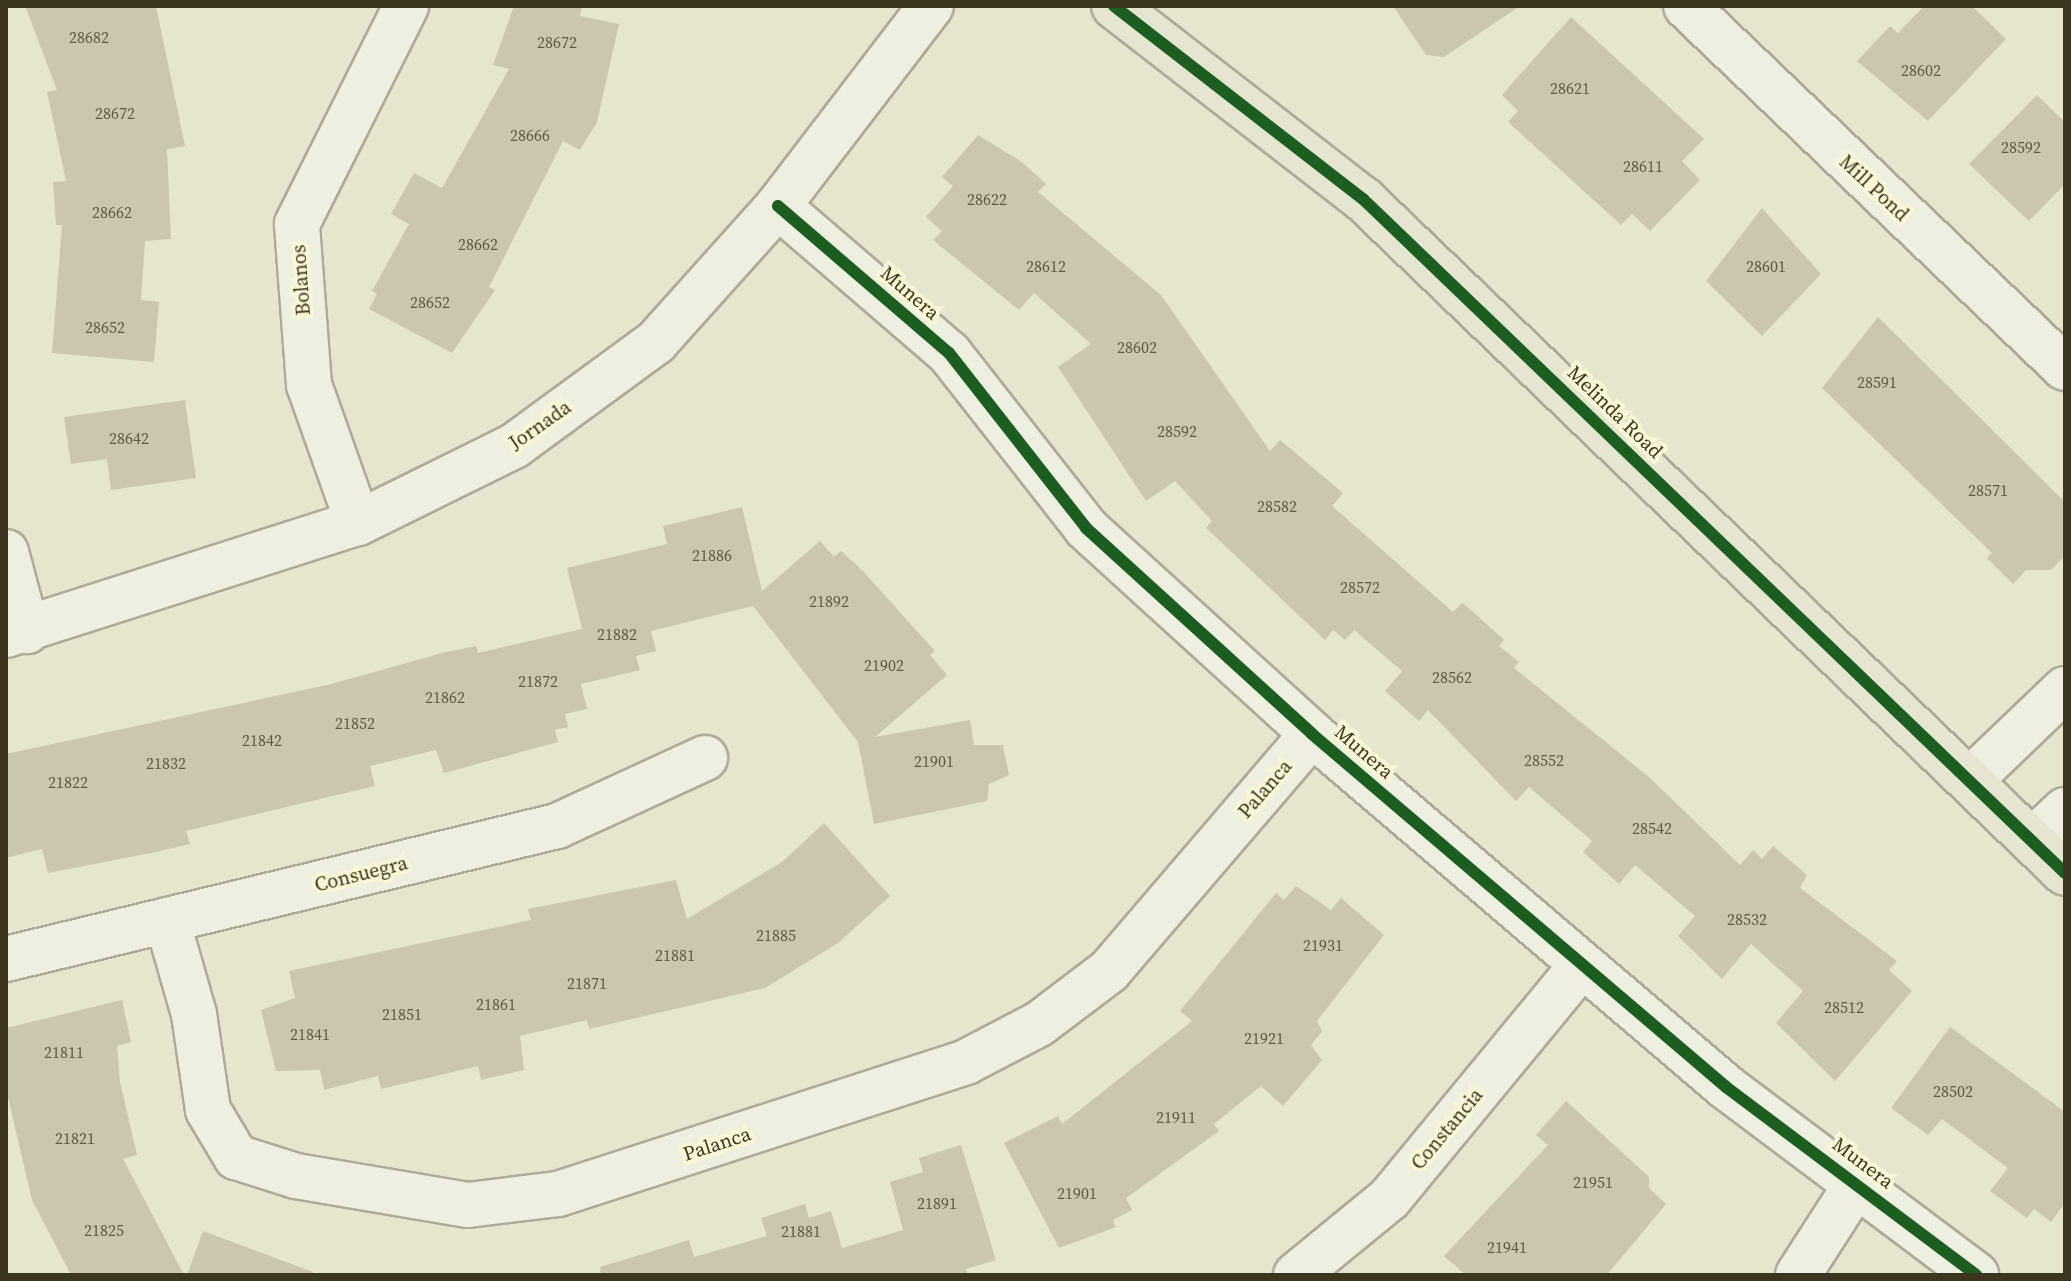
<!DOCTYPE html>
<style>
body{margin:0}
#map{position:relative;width:2071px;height:1281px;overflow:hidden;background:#e6e6cf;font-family:"Source Serif 4",serif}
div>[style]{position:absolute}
.building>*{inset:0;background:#cac6b0}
.roads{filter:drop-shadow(2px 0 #acaa98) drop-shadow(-2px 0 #acaa98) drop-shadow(0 2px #acaa98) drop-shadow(0 -2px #acaa98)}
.minor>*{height:44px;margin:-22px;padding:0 22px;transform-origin:22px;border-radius:22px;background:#eeeee1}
.major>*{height:44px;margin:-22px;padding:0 22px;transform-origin:22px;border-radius:22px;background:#e6e5d2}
.cycleway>*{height:12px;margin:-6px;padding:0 6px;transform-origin:6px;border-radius:6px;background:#1b5e20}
span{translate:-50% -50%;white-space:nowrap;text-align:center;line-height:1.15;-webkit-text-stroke:8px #f7f7d6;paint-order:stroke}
.number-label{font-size:16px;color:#605943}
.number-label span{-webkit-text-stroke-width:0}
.street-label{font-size:20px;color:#3c351f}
.frame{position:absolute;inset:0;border:8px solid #3c351f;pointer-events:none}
</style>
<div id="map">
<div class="building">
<div style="clip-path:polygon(25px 6px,156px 6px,185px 146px,167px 149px,171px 239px,145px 241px,141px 300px,159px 302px,154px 362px,52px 353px,62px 225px,56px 225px,53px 182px,66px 181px,47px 92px,57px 90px)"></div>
<div style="clip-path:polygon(514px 6px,582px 6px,580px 16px,619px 24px,597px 122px,580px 150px,563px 141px,489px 287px,495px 290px,452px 353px,369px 309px,377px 294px,372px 291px,409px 224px,391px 214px,414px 173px,442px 188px,509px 69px,493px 65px)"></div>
<div style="clip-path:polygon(1393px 6px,1520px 6px,1444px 57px,1426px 55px)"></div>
<div style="clip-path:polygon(1924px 6px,1972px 6px,2006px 39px,1928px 121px,1857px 61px,1890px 26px,1898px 33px)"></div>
<div style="clip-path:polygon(1571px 17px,1704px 139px,1682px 161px,1700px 180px,1650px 231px,1632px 214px,1621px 225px,1508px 122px,1518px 111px,1502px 95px)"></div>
<div style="clip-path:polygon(2037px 95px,2065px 122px,2065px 184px,2029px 221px,1969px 164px)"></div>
<div style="clip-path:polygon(978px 135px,1022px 162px,1046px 184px,1038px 192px,1161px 295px,1270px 451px,1280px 440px,1343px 493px,1332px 506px,1453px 612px,1462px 603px,1471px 610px,1504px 640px,1499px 646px,1519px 662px,1514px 668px,1649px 777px,1740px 865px,1753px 850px,1762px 859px,1773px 846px,1807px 875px,1800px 888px,1897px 961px,1889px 970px,1912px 991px,1835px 1081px,1776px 1023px,1803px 991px,1751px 944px,1722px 979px,1678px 936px,1695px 916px,1635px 865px,1619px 884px,1583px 852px,1592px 841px,1529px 787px,1516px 801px,1428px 710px,1419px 721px,1385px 691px,1402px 671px,1354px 630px,1345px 640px,1333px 630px,1325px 640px,1206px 528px,1212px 521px,1175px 481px,1146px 501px,1058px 367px,1091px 344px,1034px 293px,1019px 310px,933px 240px,942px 231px,926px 217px,953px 186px,942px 177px)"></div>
<div style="clip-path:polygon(1762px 208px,1821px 274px,1762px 336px,1706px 281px)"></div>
<div style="clip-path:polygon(1878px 317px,2065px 502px,2065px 556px,2051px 570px,2026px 570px,2013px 584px,1987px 558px,1992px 553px,1822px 388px)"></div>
<div style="clip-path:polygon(185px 400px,196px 478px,111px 490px,107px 459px,71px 464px,64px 417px)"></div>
<div style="clip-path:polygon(742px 507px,762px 591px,820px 541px,834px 557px,841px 551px,862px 570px,935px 651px,930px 655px,947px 675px,875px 737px,970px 720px,974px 745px,1003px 745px,1009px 775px,989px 784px,987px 801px,874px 824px,858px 742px,753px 606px,651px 631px,656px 651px,636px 656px,640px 670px,581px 684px,587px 709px,565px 714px,568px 727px,555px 730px,558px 742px,444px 773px,436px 750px,370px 766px,375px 786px,186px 831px,190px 844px,156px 852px,48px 873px,42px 849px,6px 858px,6px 754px,331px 684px,446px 652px,476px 646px,478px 653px,582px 629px,567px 568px,667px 544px,663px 526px)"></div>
<div style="clip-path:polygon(824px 823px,890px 896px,838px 943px,765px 988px,589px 1029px,587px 1020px,520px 1036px,524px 1070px,481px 1080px,478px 1066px,381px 1089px,378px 1076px,324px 1090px,320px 1070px,276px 1071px,261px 1010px,295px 998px,289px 971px,531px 920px,528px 909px,676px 880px,687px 919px,782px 862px)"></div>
<div style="clip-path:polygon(1296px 886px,1331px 910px,1341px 898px,1384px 935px,1317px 1021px,1322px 1031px,1311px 1045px,1322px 1060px,1283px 1106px,1261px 1086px,1214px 1124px,1219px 1131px,1126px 1198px,1132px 1210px,1113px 1220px,1116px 1227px,1059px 1248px,1004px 1143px,1058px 1116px,1062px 1124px,1192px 1021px,1180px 1011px,1276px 893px,1284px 900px)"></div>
<div style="clip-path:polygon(122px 1000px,131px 1042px,117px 1046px,120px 1082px,137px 1155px,123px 1159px,184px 1275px,71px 1275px,32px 1200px,6px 1089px,6px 1028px)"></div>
<div style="clip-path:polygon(1950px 1027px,2065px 1112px,2065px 1203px,2051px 1222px,2034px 1209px,2027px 1218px,1990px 1191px,2008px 1168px,1942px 1119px,1928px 1135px,1891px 1108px)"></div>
<div style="clip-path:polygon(1566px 1101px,1649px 1177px,1649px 1188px,1666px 1204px,1607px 1275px,1466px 1275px,1444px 1256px,1548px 1145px,1536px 1135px)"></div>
<div style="clip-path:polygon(961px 1145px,996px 1260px,966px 1269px,968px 1275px,601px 1275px,600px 1267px,689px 1240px,694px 1257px,767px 1236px,761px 1218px,805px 1204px,809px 1218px,831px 1211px,842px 1248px,903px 1230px,890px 1182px,923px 1172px,919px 1158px)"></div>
<div style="clip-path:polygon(203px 1231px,313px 1272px,312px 1275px,187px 1275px)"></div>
</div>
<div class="roads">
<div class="minor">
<div style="left:1686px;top:6px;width:524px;rotate:43.69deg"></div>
<div style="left:778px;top:206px;width:225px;rotate:40.7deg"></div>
<div style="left:949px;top:353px;width:222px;rotate:51.9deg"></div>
<div style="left:1086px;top:528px;width:306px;rotate:42.3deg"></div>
<div style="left:1312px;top:734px;width:544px;rotate:40.45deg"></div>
<div style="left:1726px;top:1087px;width:313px;rotate:36.9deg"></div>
<div style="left:358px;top:523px;width:146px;rotate:-109.5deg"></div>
<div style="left:309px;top:385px;width:161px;rotate:-94.3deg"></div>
<div style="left:297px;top:224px;width:244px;rotate:-63.4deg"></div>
<div style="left:6px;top:552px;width:82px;rotate:75.1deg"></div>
<div style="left:6px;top:635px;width:369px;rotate:-17.7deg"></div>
<div style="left:358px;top:523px;width:174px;rotate:-26.3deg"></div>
<div style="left:514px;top:446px;width:176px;rotate:-36.2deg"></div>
<div style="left:656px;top:342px;width:183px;rotate:-48.1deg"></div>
<div style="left:778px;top:206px;width:252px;rotate:-52.6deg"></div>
<div style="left:1971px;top:779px;width:130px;rotate:-43.8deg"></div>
<div style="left:2033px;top:840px;width:44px;rotate:-43.2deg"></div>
<div style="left:167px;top:920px;width:98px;rotate:74deg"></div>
<div style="left:194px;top:1014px;width:97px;rotate:81.7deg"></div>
<div style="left:208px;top:1110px;width:55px;rotate:59.2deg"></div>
<div style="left:236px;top:1157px;width:63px;rotate:17.6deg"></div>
<div style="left:296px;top:1176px;width:174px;rotate:9.6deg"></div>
<div style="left:468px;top:1205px;width:91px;rotate:-7deg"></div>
<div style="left:558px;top:1194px;width:429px;rotate:-17.9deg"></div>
<div style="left:966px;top:1062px;width:82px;rotate:-27.5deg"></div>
<div style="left:1039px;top:1024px;width:88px;rotate:-37.1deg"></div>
<div style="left:1109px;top:971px;width:312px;rotate:-49.4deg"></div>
<div style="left:6px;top:959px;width:567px;rotate:-13.57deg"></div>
<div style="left:557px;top:826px;width:163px;rotate:-24.7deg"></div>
<div style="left:1296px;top:1275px;width:120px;rotate:-39.3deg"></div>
<div style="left:1389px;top:1199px;width:303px;rotate:-50.5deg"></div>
<div style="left:1798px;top:1275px;width:109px;rotate:-57.3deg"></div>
</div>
<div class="major">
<div style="left:1114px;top:6px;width:315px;rotate:37.8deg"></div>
<div style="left:1363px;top:199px;width:973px;rotate:43.83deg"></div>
</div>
</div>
<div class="cycleway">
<div style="left:1114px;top:6px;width:315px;rotate:37.8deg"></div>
<div style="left:1363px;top:199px;width:973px;rotate:43.83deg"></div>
<div style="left:778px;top:206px;width:225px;rotate:40.7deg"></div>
<div style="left:949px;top:353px;width:222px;rotate:51.9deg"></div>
<div style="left:1086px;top:528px;width:306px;rotate:42.3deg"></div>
<div style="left:1312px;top:734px;width:544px;rotate:40.45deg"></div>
<div style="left:1726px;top:1087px;width:313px;rotate:36.9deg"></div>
</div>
<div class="number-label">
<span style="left:89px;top:37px">28682</span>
<span style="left:557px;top:42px">28672</span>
<span style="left:1921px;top:70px">28602</span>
<span style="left:1570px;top:88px">28621</span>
<span style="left:115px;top:113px">28672</span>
<span style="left:530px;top:135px">28666</span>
<span style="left:2021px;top:147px">28592</span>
<span style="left:1643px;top:166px">28611</span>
<span style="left:987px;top:199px">28622</span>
<span style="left:112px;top:212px">28662</span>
<span style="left:478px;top:244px">28662</span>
<span style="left:1046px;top:266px">28612</span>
<span style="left:1766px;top:266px">28601</span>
<span style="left:430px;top:302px">28652</span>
<span style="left:105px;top:327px">28652</span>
<span style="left:1137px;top:347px">28602</span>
<span style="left:1877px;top:382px">28591</span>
<span style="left:1177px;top:431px">28592</span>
<span style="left:129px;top:438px">28642</span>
<span style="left:1988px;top:490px">28571</span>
<span style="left:1277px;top:506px">28582</span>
<span style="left:712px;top:555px">21886</span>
<span style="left:1360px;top:587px">28572</span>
<span style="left:829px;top:601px">21892</span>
<span style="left:617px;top:634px">21882</span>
<span style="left:884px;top:665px">21902</span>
<span style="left:1452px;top:677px">28562</span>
<span style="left:538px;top:681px">21872</span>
<span style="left:445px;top:697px">21862</span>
<span style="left:355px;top:723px">21852</span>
<span style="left:262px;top:740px">21842</span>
<span style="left:1544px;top:760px">28552</span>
<span style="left:934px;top:761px">21901</span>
<span style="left:166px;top:763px">21832</span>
<span style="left:68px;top:782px">21822</span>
<span style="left:1652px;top:828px">28542</span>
<span style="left:1747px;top:919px">28532</span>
<span style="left:776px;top:935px">21885</span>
<span style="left:1323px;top:945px">21931</span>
<span style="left:675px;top:955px">21881</span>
<span style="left:587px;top:983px">21871</span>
<span style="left:496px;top:1004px">21861</span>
<span style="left:1844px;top:1007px">28512</span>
<span style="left:402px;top:1014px">21851</span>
<span style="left:310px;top:1034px">21841</span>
<span style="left:1264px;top:1038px">21921</span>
<span style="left:64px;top:1052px">21811</span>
<span style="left:1953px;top:1091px">28502</span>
<span style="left:1176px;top:1117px">21911</span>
<span style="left:75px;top:1138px">21821</span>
<span style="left:1593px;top:1182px">21951</span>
<span style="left:1077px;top:1193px">21901</span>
<span style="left:937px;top:1203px">21891</span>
<span style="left:104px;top:1230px">21825</span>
<span style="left:801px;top:1231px">21881</span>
<span style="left:1507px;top:1247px">21941</span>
</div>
<div class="street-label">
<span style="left:1874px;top:188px;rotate:43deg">Mill Pond</span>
<span style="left:301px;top:280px;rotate:-94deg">Bolanos</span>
<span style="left:910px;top:293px;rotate:41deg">Munera</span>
<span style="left:1615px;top:412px;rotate:44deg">Melinda Road</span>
<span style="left:540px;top:425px;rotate:-35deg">Jornada</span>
<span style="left:1364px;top:752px;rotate:41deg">Munera</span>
<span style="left:1265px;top:789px;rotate:-49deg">Palanca</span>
<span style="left:361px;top:874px;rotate:-14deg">Consuegra</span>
<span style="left:1447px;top:1129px;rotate:-50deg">Constancia</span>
<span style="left:717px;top:1144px;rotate:-18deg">Palanca</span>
<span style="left:1863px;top:1163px;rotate:37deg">Munera</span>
</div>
<div class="frame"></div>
</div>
